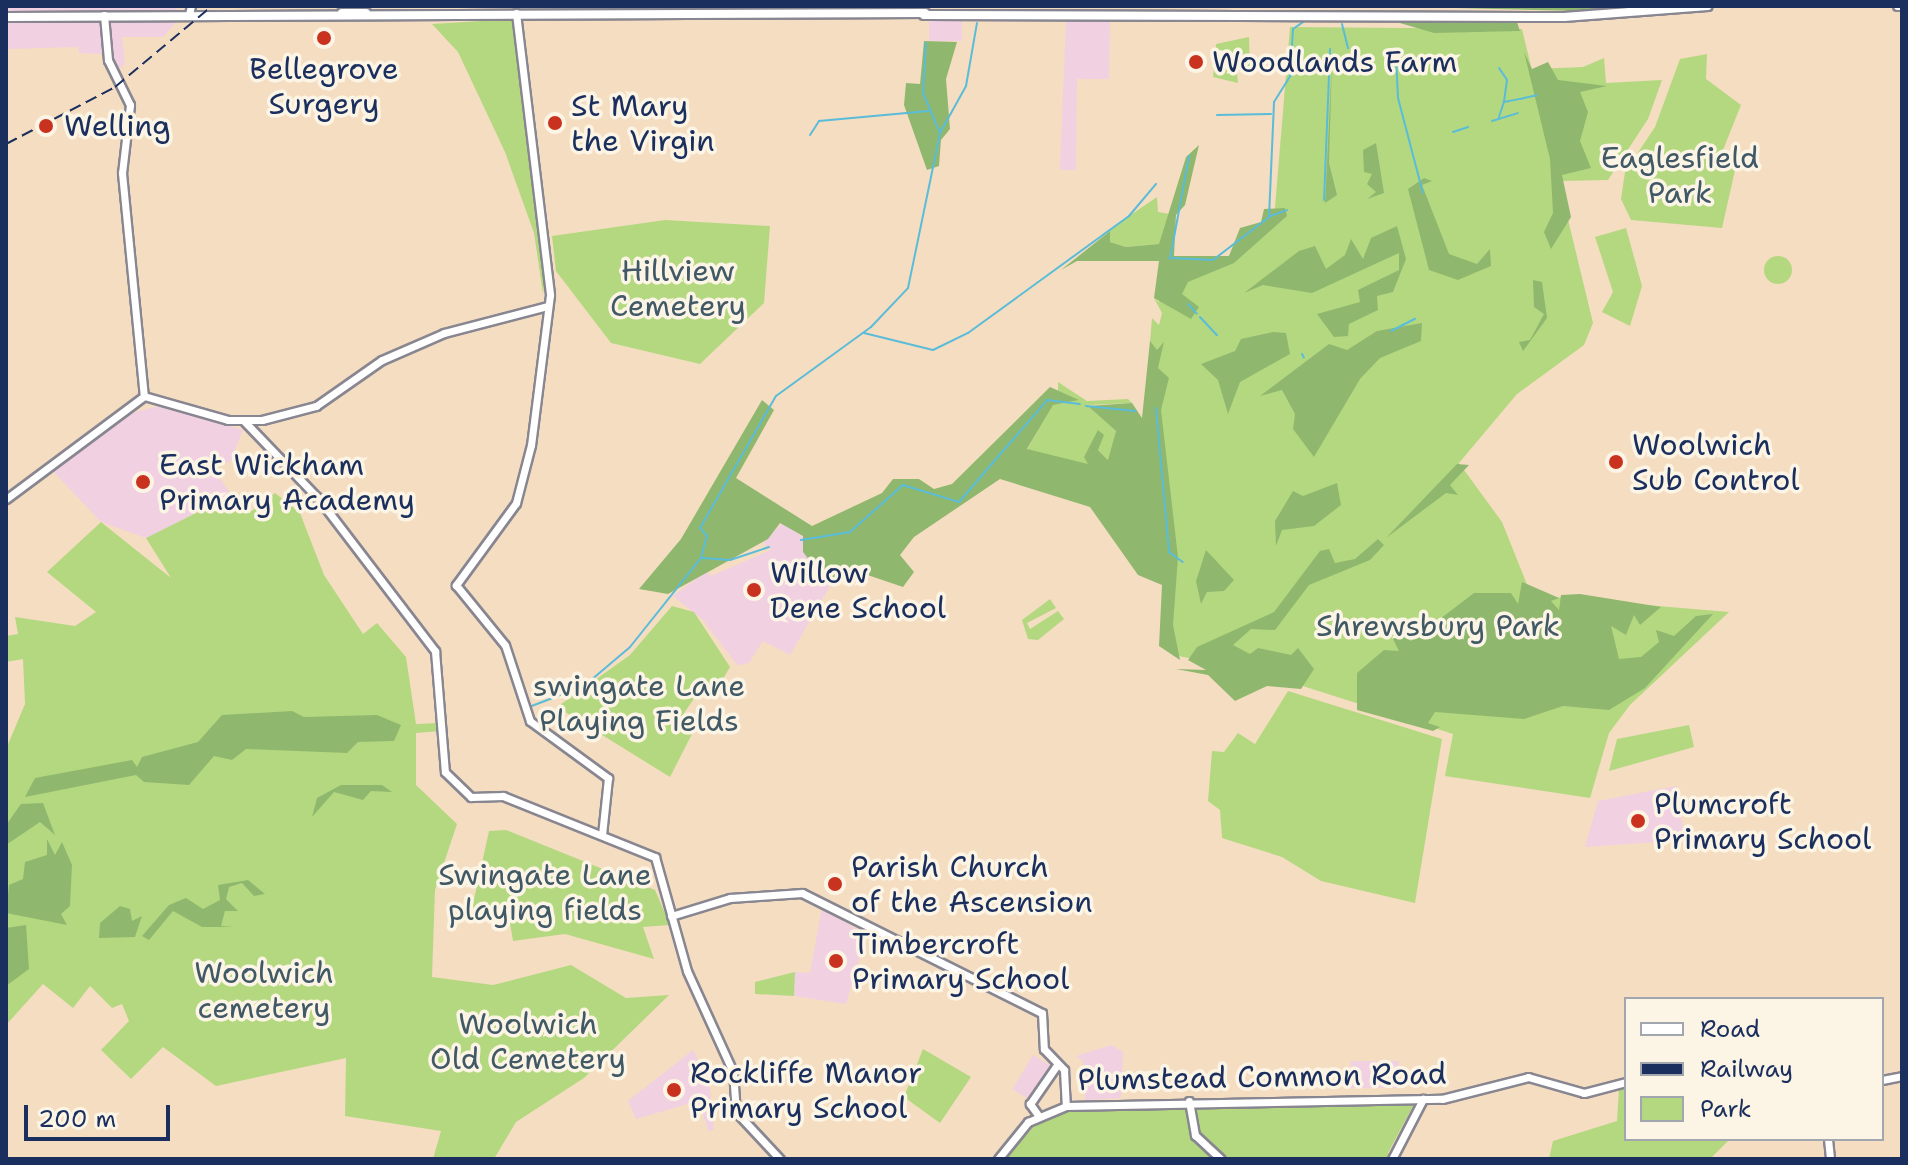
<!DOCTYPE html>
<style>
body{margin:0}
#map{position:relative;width:1908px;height:1165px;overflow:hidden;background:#f5ddc2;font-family:"Shantell Sans",sans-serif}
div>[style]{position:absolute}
.built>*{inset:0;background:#f1d0e2;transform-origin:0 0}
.green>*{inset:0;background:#b4d880}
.round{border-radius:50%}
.forest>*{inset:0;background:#8fb86e}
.stream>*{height:2px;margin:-1px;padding:0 1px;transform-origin:1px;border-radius:1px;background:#5abcd8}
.roads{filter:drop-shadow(2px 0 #888690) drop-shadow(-2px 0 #888690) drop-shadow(0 2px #888690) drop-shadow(0 -2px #888690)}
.secondary>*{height:7px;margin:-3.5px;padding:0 3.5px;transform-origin:3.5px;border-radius:3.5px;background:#fff}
.primary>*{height:8px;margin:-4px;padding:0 4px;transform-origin:4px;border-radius:4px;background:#fff}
.rail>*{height:2px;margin-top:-1px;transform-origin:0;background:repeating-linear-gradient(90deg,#1b2f5e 0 12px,transparent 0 18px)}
.dots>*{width:22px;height:22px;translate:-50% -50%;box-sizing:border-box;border:4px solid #fcf5e5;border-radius:50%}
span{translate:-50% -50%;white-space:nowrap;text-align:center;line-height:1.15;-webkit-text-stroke:7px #fcf5e5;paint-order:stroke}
.poi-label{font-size:30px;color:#1b2f5e}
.left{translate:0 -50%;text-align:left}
.park-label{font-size:30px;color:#415966}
.street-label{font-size:30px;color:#1b2f5e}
.frame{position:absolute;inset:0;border:8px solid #1b2f5e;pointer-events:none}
.legend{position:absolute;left:1624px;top:997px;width:260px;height:144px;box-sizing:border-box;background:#fcf5e5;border:2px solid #a2a6af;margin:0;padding:10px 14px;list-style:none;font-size:24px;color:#1b2f5e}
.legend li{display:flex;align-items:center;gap:16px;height:40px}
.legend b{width:40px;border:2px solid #a2a6af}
.scale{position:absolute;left:24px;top:1105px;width:146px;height:36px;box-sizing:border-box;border:4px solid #1b2f5e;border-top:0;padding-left:10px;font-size:24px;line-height:28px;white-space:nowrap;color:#1b2f5e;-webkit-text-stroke:6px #fcf5e5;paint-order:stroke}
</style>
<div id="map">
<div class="built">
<div style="clip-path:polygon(6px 6px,177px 6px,177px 21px,163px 37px,122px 37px,125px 64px,111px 75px,101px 54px,79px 53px,78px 47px,6px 49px)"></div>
<div style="left:929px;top:20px;width:33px;height:21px"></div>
<div style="clip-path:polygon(1066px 20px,1110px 20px,1109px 79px,1077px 79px,1076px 170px,1060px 170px)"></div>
<div style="clip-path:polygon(160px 406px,243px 430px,230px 462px,210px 465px,232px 495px,146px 538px,101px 522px,50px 468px,117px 416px)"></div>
<div style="clip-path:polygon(784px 521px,840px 569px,790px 655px,763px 641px,749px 663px,737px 665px,703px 620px,673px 596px,707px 571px,711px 576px,771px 550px,763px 543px)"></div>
<div style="clip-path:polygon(1676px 786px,1685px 840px,1585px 847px,1598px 801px)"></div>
<div style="clip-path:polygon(822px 908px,866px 935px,846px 1004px,794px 996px,795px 972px,810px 973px)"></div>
<div style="clip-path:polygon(1111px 1045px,1123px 1052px,1121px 1098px,1085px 1100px,1083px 1061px,1076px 1056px)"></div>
<div style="clip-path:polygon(693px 1050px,709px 1080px,714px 1129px,709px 1132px,698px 1101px,636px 1119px,628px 1101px)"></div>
<div style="left:1033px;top:1055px;width:21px;height:40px;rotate:31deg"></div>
<div style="left:1399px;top:1061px;width:27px;height:48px;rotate:90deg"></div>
</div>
<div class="green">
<div style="clip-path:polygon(515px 19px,547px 262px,543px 294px,534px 233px,505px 152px,458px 52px,432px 24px)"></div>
<div style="clip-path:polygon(1290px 27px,1522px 29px,1593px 323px,1584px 345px,1517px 394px,1459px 463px,1502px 522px,1528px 587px,1540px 596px,1729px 612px,1630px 705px,1609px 733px,1590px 798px,1445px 776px,1453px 734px,1253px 670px,1173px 655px,1150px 342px,1152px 318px,1159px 325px,1162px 313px,1154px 298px,1159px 302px,1175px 262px,1216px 266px,1274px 219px)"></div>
<div style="clip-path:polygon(1249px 37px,1250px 70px,1237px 71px,1238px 83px,1213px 77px,1216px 44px)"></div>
<div style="clip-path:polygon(1707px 54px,1706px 79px,1741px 105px,1723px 150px,1738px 157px,1722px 228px,1631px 220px,1621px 199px,1625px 172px,1655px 127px,1680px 59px)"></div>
<div style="clip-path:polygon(1604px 58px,1606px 83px,1662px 80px,1648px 119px,1608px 180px,1561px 181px,1534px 69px,1583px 67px)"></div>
<div style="clip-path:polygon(1157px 197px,1158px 212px,1170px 214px,1160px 244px,1126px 247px,1110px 242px,1110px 231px,1101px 235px)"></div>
<div style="clip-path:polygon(665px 220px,770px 226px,764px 303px,700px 364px,611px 343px,556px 271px,552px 236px)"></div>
<div style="clip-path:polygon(1626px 228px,1642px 286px,1630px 326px,1602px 312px,1613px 292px,1595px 237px)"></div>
<div class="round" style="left:1764px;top:256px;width:28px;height:28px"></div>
<div style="clip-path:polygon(1058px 382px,1087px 401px,1128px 399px,1132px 403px,1088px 405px,1116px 431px,1109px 461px,1098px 450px,1089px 465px,1027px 450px,1053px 404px,1078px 400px,1058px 391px)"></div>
<div style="clip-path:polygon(275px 493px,300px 513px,324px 575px,363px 634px,377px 623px,406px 657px,416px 724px,439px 723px,440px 731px,416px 733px,416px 785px,457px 824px,435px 890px,432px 977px,493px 985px,571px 965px,626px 998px,669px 995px,584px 1078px,516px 1122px,494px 1159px,433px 1159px,441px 1131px,345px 1116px,346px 1058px,216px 1086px,163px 1047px,131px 1079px,101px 1050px,129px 1021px,122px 1004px,112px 1008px,90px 986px,73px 1008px,43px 984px,6px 1025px,6px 749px,25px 704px,23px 659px,6px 662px,6px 636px,18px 634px,15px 617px,75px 626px,96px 612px,47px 572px,101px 522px,171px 578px,146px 538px,232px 495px,249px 513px)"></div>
<div style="clip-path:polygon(1050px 599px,1056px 608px,1027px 623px,1030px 629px,1058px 611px,1064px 619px,1038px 640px,1028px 639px,1022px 620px)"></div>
<div style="clip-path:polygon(672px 606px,694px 612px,730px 667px,714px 694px,702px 687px,682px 716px,692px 734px,670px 777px,557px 707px,630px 655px)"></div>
<div style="clip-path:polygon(1288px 691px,1442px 739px,1415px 903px,1321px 881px,1282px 857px,1222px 838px,1220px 810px,1208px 801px,1212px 751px,1224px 752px,1238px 733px,1255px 744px)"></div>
<div style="clip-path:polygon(1689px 725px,1694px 747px,1609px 771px,1617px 739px)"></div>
<div style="clip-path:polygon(506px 830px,655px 890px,670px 925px,643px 927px,654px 959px,565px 934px,513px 941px,509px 917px,469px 922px,489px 831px)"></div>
<div style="clip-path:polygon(795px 972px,794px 996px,755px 994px,755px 982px)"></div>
<div style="clip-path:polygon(923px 1049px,971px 1077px,940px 1123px,904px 1097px)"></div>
<div style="clip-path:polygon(1626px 1088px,1626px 1139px,1730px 1139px,1710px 1159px,1549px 1159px,1553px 1141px,1617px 1121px,1619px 1089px)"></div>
<div style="clip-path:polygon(1343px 1102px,1414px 1104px,1388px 1153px,1398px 1159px,1004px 1159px,1042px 1118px,1066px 1111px)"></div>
</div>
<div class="forest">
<div style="clip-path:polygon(1374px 6px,1622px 6px,1580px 11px)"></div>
<div style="clip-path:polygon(1296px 19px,1517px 22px,1520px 31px,1434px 33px,1393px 21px)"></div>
<div style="clip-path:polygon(924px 41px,957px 42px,946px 79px,950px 129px,941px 140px,939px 166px,927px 170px,904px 105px,906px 83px,920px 84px)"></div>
<div style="clip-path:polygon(1524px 52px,1532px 69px,1548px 62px,1558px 80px,1607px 86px,1580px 92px,1588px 112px,1580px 141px,1591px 168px,1562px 175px,1571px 217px,1551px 249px,1544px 232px,1553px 213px,1550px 159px)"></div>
<div style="clip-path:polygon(1332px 60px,1329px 163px,1337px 195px,1325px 203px)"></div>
<div style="clip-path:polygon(1376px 143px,1384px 193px,1367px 199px,1376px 192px,1367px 184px,1372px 174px,1364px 172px,1363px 150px)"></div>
<div style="clip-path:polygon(1199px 145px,1185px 205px,1176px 215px,1174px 256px,1229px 256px,1240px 228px,1261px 222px,1264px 209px,1285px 208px,1287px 216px,1234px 263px,1188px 282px,1182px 294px,1199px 307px,1191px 319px,1154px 298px,1159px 261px,1077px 261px,1061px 270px,1110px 231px,1110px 242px,1126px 247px,1159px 244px,1186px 157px)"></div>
<div style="clip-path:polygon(1424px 178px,1432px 181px,1422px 185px,1449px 254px,1477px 264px,1490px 249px,1491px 266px,1458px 280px,1429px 270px,1408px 189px)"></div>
<div style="clip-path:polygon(1397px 226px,1406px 259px,1393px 292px,1377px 296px,1378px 310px,1349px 324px,1348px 336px,1334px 337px,1317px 314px,1360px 302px,1358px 290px,1399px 270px,1399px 253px,1312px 293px,1263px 285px,1244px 293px,1299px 251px,1315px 246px,1326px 269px,1345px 255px,1351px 239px,1363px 259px,1371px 238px)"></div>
<div style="clip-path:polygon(1533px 280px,1542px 282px,1547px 318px,1523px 351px,1519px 342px,1530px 340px,1544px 314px,1534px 307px)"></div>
<div style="clip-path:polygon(1422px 323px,1421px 341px,1380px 358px,1360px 379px,1314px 457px,1293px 429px,1295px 414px,1282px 390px,1260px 396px,1329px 344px,1347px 350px,1377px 331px)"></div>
<div style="clip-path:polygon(1273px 332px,1286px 333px,1290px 354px,1240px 382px,1228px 414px,1218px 380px,1201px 364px,1235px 351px,1241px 339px)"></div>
<div style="clip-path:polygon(1150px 341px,1157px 350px,1164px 342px,1158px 368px,1169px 378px,1161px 410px,1178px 557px,1173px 625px,1180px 660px,1159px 646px,1162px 585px,1138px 575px,1090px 507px,1000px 479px,914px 537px,900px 555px,914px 572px,903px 587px,850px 569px,827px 583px,803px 552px,803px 536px,780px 523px,768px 539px,668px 594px,639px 589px,681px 539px,762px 400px,774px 410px,736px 478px,812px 526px,882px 493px,893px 479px,919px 479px,934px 489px,952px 484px,1050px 387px,1079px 400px,1053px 405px,1027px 449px,1088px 464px,1084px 457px,1098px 430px,1104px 435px,1098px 450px,1108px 460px,1116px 431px,1088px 406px,1132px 403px,1142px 418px)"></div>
<div style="clip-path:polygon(1457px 464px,1469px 465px,1450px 485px,1458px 495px,1446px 493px,1386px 538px)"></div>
<div style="clip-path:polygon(1337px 483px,1341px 505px,1314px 526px,1282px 530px,1276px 546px,1275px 521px,1293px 491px,1303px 496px)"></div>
<div style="clip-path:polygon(1378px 539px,1384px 545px,1370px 560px,1309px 585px,1275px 630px,1251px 629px,1233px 645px,1250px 654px,1258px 648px,1291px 655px,1298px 648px,1314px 669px,1301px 689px,1267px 686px,1235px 701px,1208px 675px,1176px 669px,1206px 670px,1188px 660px,1197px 647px,1274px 612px,1320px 551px,1329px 549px,1335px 563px,1355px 559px)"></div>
<div style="clip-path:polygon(1206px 550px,1234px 580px,1224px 591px,1207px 592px,1201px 604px,1196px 581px)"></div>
<div style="clip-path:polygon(1522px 582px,1559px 598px,1551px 601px,1559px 610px,1561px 595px,1580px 594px,1661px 607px,1640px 625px,1634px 615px,1626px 635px,1611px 626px,1619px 659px,1641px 657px,1659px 642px,1656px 630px,1674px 636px,1696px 616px,1713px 614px,1645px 688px,1609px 710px,1563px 706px,1524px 719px,1435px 712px,1428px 723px,1440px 727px,1433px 731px,1357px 710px,1357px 673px,1384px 650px,1399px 651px,1392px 637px,1398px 631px,1411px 641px,1474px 593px,1511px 593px,1518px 604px)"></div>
<div style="clip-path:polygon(292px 711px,304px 717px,377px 715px,401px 725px,394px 741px,358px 742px,347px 753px,246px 749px,232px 760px,214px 756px,189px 785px,144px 782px,136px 775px,25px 797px,35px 778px,132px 760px,137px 767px,142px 757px,198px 742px,222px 715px)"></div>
<div style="clip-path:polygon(341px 785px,382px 785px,392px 792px,371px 791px,363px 800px,334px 792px,312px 817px,317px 798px)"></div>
<div style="clip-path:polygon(43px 803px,55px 835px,40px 822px,6px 845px,6px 825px,21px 804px)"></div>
<div style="clip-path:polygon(47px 839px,55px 855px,62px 842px,72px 865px,70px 906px,61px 914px,67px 925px,6px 913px,9px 885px,23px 879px,25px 862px,47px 855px)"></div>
<div style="clip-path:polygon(248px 880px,265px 894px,254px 896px,242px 883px,229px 887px,226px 899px,238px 911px,225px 911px,221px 926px,234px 927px,202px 927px,173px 911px,149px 940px,142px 936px,169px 905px,186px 898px,203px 909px,220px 900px,218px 885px)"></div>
<div style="clip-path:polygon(120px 906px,130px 909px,132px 921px,142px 916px,135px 937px,99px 938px,100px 923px)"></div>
<div style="clip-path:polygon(26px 925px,29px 969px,6px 986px,6px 928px)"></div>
</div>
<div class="stream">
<div style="left:1342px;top:24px;width:25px;rotate:76deg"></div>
<div style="left:926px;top:43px;width:50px;rotate:93.4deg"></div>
<div style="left:923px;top:93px;width:43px;rotate:67deg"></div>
<div style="left:1396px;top:58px;width:40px;rotate:87.1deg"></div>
<div style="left:1398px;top:98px;width:98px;rotate:75.3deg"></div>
<div style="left:1499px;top:68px;width:14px;rotate:56deg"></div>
<div style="left:1507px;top:80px;width:22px;rotate:98deg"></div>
<div style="left:1520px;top:99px;width:17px;rotate:-13deg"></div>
<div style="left:1217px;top:115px;width:54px;rotate:-1.1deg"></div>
<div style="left:1499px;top:117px;width:16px;rotate:-72deg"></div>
<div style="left:1504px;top:102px;width:15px;rotate:-11deg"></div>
<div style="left:1492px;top:121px;width:27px;rotate:-17deg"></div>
<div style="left:1453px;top:132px;width:16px;rotate:-18deg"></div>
<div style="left:810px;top:135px;width:17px;rotate:-57deg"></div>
<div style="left:819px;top:121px;width:110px;rotate:-5.2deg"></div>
<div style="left:1324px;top:200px;width:151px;rotate:-87.7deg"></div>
<div style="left:1270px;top:216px;width:18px;rotate:-19deg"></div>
<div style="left:1171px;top:258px;width:42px;rotate:2.7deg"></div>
<div style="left:1213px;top:260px;width:71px;rotate:-37.5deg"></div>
<div style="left:1269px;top:217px;width:115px;rotate:-87.5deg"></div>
<div style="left:1274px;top:102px;width:31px;rotate:-58deg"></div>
<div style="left:1290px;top:76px;width:47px;rotate:-86.3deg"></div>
<div style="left:1293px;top:29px;width:16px;rotate:-35deg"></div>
<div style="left:1170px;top:259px;width:105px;rotate:-79.5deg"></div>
<div style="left:1188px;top:304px;width:13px;rotate:48deg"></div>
<div style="left:1200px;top:317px;width:25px;rotate:47deg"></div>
<div style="left:1391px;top:331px;width:27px;rotate:-27deg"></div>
<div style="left:864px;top:333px;width:71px;rotate:13.8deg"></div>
<div style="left:933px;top:350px;width:39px;rotate:-26deg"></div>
<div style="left:968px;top:333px;width:199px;rotate:-36deg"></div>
<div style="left:1129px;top:216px;width:42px;rotate:-49.8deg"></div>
<div style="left:1302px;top:354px;width:4px;rotate:63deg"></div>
<div style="left:1086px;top:406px;width:50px;rotate:5.7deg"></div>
<div style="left:1156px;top:408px;width:145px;rotate:84.8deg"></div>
<div style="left:1169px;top:552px;width:17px;rotate:36deg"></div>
<div style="left:801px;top:540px;width:50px;rotate:-9.3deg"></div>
<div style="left:850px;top:532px;width:71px;rotate:-41.6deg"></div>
<div style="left:903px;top:485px;width:59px;rotate:16.9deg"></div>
<div style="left:959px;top:502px;width:135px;rotate:-49.2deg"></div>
<div style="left:1047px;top:400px;width:33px;rotate:7deg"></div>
<div style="left:702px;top:558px;width:28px;rotate:4deg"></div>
<div style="left:730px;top:560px;width:41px;rotate:-18.4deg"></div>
<div style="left:529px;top:707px;width:59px;rotate:-20.9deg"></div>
<div style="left:584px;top:686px;width:60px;rotate:-40.3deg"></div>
<div style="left:630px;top:647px;width:114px;rotate:-51.4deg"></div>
<div style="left:701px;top:558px;width:23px;rotate:-75deg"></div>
<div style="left:707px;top:536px;width:11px;rotate:-131deg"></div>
<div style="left:700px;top:528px;width:152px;rotate:-60.1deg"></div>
<div style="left:776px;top:396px;width:117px;rotate:-36deg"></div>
<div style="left:871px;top:327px;width:54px;rotate:-46.5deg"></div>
<div style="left:908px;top:288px;width:158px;rotate:-78.3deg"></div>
<div style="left:940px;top:133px;width:54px;rotate:-61deg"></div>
<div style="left:966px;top:86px;width:64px;rotate:-80.1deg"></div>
</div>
<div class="roads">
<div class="secondary">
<div style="left:516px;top:13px;width:284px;rotate:83.1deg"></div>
<div style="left:550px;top:295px;width:151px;rotate:97.2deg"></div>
<div style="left:531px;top:445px;width:60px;rotate:104.5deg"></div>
<div style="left:516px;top:503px;width:102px;rotate:126.2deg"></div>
<div style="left:456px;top:585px;width:77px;rotate:50.8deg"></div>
<div style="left:505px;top:645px;width:80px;rotate:71.8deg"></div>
<div style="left:530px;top:721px;width:97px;rotate:36.2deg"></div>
<div style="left:608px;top:778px;width:57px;rotate:96deg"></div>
<div style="left:189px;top:14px;width:8px;rotate:-76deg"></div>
<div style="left:104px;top:15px;width:45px;rotate:84.9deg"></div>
<div style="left:108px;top:60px;width:50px;rotate:63.9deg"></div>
<div style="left:130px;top:105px;width:68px;rotate:96.7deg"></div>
<div style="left:122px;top:173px;width:224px;rotate:84.4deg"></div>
<div style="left:245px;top:422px;width:105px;rotate:46.2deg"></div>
<div style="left:318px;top:498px;width:193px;rotate:52.6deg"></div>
<div style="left:435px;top:651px;width:121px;rotate:85.3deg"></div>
<div style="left:445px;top:772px;width:36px;rotate:44deg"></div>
<div style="left:471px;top:797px;width:32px;rotate:-2deg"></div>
<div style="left:503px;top:796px;width:164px;rotate:21.9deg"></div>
<div style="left:655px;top:857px;width:118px;rotate:74.3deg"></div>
<div style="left:687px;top:971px;width:111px;rotate:65.5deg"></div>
<div style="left:733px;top:1072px;width:40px;rotate:85.7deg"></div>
<div style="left:736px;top:1112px;width:64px;rotate:46.9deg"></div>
<div style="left:6px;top:499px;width:172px;rotate:-36.7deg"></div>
<div style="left:144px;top:396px;width:87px;rotate:15.9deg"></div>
<div style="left:228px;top:420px;width:34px"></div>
<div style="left:262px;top:420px;width:56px;rotate:-14.5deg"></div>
<div style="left:316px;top:406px;width:80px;rotate:-34.9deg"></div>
<div style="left:382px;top:360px;width:68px;rotate:-23.5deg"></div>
<div style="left:444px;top:333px;width:107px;rotate:-14.6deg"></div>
<div style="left:671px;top:916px;width:62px;rotate:-17deg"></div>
<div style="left:730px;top:898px;width:72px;rotate:-4deg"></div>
<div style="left:802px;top:893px;width:268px;rotate:26.6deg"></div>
<div style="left:1042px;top:1013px;width:36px;rotate:87deg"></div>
<div style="left:1044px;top:1049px;width:29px;rotate:46deg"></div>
<div style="left:1064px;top:1070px;width:36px;rotate:87deg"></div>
<div style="left:1882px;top:1080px;width:20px;rotate:-11deg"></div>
<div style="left:1189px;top:1101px;width:35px;rotate:80deg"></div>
<div style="left:1195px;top:1135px;width:35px;rotate:43deg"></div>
<div style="left:1038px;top:1115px;width:14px;rotate:-126deg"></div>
<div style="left:1030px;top:1104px;width:47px;rotate:-55.3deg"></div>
<div style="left:1828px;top:1139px;width:20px;rotate:84deg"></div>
<div style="left:998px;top:1159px;width:48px;rotate:-51deg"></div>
<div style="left:1028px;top:1122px;width:41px;rotate:-22.8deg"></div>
<div style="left:1066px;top:1106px;width:376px;rotate:-1.1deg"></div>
<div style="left:1442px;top:1099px;width:89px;rotate:-14.3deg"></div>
<div style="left:1528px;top:1077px;width:58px;rotate:15.9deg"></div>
<div style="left:1584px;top:1093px;width:43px;rotate:-14.7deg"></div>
<div style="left:1392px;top:1159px;width:68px;rotate:-62.7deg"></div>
</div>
<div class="primary">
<div style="left:1898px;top:6px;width:4px"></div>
<div style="left:342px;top:13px;width:24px"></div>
<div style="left:924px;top:15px;width:640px;rotate:0.18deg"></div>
<div style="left:1564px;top:17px;width:144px;rotate:-4.4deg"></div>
<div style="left:6px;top:17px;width:919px;rotate:-0.25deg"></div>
</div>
</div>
<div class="rail">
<div style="left:6px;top:144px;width:123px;rotate:-27.6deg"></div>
<div style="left:115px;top:87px;width:126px;rotate:-39.9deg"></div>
</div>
<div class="dots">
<div style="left:324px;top:38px;background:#c8321e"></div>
<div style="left:1196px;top:62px;background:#c8321e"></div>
<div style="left:555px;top:123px;background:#c8321e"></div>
<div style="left:46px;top:126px;background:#c8321e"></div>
<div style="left:1616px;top:462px;background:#c8321e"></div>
<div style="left:143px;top:482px;background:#c8321e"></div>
<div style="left:754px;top:590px;background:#c8321e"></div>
<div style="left:1638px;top:821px;background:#c8321e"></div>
<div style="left:835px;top:884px;background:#c8321e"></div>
<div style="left:836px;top:961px;background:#c8321e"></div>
<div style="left:674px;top:1090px;background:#c8321e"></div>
</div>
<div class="poi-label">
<span class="left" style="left:1212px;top:62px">Woodlands Farm</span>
<span style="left:324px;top:86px">Bellegrove<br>Surgery</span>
<span class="left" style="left:571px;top:123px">St Mary<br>the Virgin</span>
<span class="left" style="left:64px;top:126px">Welling</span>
<span class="left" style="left:1632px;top:462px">Woolwich<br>Sub Control</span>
<span class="left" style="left:159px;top:482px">East Wickham<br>Primary Academy</span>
<span class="left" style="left:770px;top:590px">Willow<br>Dene School</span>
<span class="left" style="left:1654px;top:821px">Plumcroft<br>Primary School</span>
<span class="left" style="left:851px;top:884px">Parish Church<br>of the Ascension</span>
<span class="left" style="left:852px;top:961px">Timbercroft<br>Primary School</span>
<span class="left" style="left:690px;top:1090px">Rockliffe Manor<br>Primary School</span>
</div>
<div class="park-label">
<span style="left:1680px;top:175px">Eaglesfield<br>Park</span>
<span style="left:678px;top:288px">Hillview<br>Cemetery</span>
<span style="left:1438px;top:626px">Shrewsbury Park</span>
<span style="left:639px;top:703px">swingate Lane<br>Playing Fields</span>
<span style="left:545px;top:892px">Swingate Lane<br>playing fields</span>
<span style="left:264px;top:990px">Woolwich<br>cemetery</span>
<span style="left:528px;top:1041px">Woolwich<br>Old Cemetery</span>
</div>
<div class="street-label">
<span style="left:1262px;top:1077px;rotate:-1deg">Plumstead Common Road</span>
</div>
<div class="frame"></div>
<ul class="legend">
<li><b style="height:10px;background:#fff"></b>Road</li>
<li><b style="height:10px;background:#1b2f5e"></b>Railway</li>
<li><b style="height:22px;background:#b4d880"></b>Park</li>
</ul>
<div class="scale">200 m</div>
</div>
